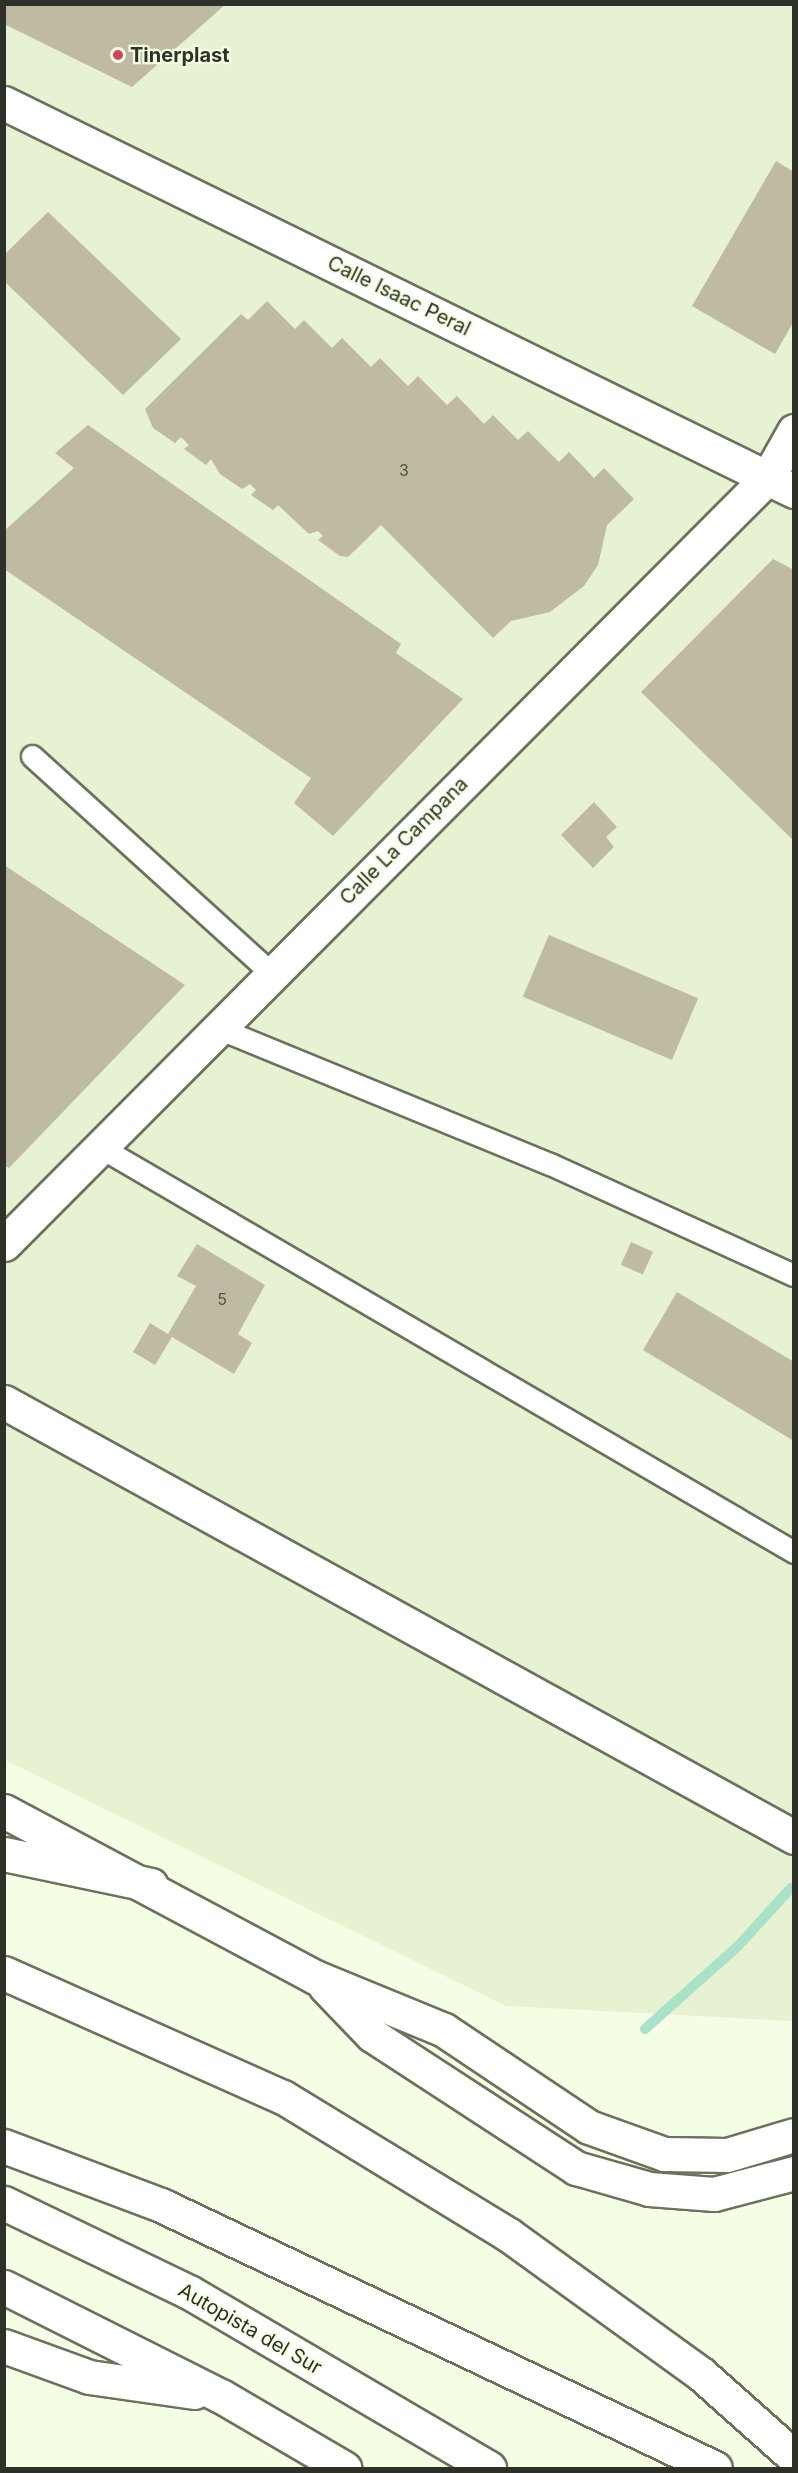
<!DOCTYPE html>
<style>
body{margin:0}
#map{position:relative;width:798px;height:2473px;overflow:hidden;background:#f4fee4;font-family:Inter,sans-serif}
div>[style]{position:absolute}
.built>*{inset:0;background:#e6f2d2}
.stream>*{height:10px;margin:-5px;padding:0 5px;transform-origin:5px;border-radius:5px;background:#aae1c9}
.building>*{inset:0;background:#bebba2;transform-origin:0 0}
.roads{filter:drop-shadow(2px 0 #6b725c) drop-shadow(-2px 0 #6b725c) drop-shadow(0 2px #6b725c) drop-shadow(0 -2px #6b725c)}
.service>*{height:21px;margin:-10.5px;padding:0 10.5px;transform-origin:10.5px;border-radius:10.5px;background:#fff}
.minor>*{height:33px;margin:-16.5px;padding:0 16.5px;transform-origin:16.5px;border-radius:16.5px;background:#fff}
.motorway>*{height:33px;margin:-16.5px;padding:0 16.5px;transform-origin:16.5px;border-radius:16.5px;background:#fff}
.dots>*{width:16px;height:16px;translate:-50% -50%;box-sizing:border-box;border:3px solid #f4fee4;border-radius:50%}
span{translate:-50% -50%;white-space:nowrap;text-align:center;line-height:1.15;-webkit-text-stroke:4.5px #f4fee4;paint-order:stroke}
.number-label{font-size:16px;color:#525446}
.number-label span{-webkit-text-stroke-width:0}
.poi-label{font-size:20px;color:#2e3127;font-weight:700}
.left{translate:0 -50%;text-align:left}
.street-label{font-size:20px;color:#2e3127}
.frame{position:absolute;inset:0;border:6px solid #2e3127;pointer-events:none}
</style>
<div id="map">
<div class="built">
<div style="clip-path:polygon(5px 5px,793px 5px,793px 2021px,506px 2006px,5px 1760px)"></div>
</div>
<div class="stream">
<div style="left:645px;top:2029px;width:125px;rotate:-41.7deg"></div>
<div style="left:738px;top:1946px;width:79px;rotate:-47.6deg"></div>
</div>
<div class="building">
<div style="clip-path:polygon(4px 4px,226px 4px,132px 87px,4px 24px)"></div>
<div style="clip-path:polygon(776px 161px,794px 172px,794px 321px,775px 354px,692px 306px)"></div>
<div style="clip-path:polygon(48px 212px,181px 339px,123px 395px,4px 281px,4px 255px)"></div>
<div style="clip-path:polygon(267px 301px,295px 329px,304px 320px,332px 348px,342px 338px,371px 367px,380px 358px,408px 386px,418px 376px,447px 405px,457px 396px,484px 424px,493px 415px,518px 440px,528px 431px,559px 462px,569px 452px,594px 478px,604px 468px,634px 499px,607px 525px,598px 565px,584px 586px,550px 612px,511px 621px,493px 638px,381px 525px,348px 557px,340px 556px,318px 540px,323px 536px,318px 531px,309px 534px,278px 505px,273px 510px,251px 495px,256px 490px,250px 484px,242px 489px,220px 474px,211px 459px,206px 465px,184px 449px,189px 445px,181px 437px,175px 443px,153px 428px,145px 409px,241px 314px,248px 320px)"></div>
<div style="clip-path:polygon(88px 425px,401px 644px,396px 653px,463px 699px,333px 836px,294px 803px,311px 778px,4px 569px,4px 531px,74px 468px,55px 453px)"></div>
<div style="clip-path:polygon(773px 559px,794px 570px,794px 841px,641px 692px)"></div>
<div style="clip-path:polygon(594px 802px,617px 827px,606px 837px,614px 847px,593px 868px,561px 835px)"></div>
<div style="clip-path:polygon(4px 865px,185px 985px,9px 1168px,4px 1165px)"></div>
<div style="left:549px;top:935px;width:162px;height:67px;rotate:23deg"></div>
<div style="left:631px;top:1242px;width:24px;height:25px;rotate:24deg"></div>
<div style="clip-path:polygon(197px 1244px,265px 1285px,238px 1334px,252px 1343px,234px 1374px,172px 1337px,155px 1365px,133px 1352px,150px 1323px,168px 1334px,196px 1286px,177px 1276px)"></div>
<div style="clip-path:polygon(677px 1292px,794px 1362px,794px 1441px,643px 1350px)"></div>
</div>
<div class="roads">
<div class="service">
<div style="left:32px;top:756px;width:324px;rotate:42.2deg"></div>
<div style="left:218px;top:1028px;width:359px;rotate:22.3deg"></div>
<div style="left:550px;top:1164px;width:268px;rotate:24.5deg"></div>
<div style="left:100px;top:1147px;width:804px;rotate:30.27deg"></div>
</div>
<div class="minor">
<div style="left:4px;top:103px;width:880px;rotate:26.16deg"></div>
<div style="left:4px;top:1244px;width:1083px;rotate:-45.11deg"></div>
<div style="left:768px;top:477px;width:53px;rotate:-60.5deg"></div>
<div style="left:4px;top:1402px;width:902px;rotate:28.84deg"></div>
<div style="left:4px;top:1811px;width:353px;rotate:28.1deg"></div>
<div style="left:315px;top:1977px;width:139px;rotate:22.3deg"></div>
<div style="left:444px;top:2030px;width:174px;rotate:33.8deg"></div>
<div style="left:589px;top:2127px;width:80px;rotate:19.8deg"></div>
<div style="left:664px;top:2154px;width:63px;rotate:0.9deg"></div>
<div style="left:727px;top:2155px;width:70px;rotate:-16.6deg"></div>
<div style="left:325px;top:1986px;width:68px;rotate:46.2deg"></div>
<div style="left:372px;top:2035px;width:244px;rotate:33.1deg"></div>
<div style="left:576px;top:2168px;width:76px;rotate:16deg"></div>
<div style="left:649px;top:2189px;width:65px;rotate:4.4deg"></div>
<div style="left:714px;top:2194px;width:83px;rotate:-14.7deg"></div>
</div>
<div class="motorway">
<div style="left:4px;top:1854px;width:150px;rotate:11.9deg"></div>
<div style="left:4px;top:1973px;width:305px;rotate:24deg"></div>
<div style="left:283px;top:2097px;width:265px;rotate:31.4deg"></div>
<div style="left:509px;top:2235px;width:237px;rotate:35.9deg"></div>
<div style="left:701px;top:2374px;width:125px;rotate:41.7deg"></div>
<div style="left:4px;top:2146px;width:168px;rotate:20.6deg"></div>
<div style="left:161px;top:2205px;width:613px;rotate:25.4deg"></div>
<div style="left:4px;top:2203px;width:205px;rotate:25.7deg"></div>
<div style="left:189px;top:2292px;width:348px;rotate:30.4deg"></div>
<div style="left:4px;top:2287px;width:243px;rotate:26.7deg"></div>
<div style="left:221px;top:2396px;width:143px;rotate:30.3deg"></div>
<div style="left:4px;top:2346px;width:90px;rotate:20deg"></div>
<div style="left:89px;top:2377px;width:106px;rotate:8.1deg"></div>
</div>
</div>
<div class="dots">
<div style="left:118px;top:55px;background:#d54559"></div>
</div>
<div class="number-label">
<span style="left:404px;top:470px">3</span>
<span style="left:222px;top:1299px">5</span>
</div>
<div class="poi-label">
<span class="left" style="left:130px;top:55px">Tinerplast</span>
</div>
<div class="street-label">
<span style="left:399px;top:296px;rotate:26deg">Calle Isaac Peral</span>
<span style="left:404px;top:841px;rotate:-45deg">Calle La Campana</span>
<span style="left:250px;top:2329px;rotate:30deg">Autopista del Sur</span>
</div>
<div class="frame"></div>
</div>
